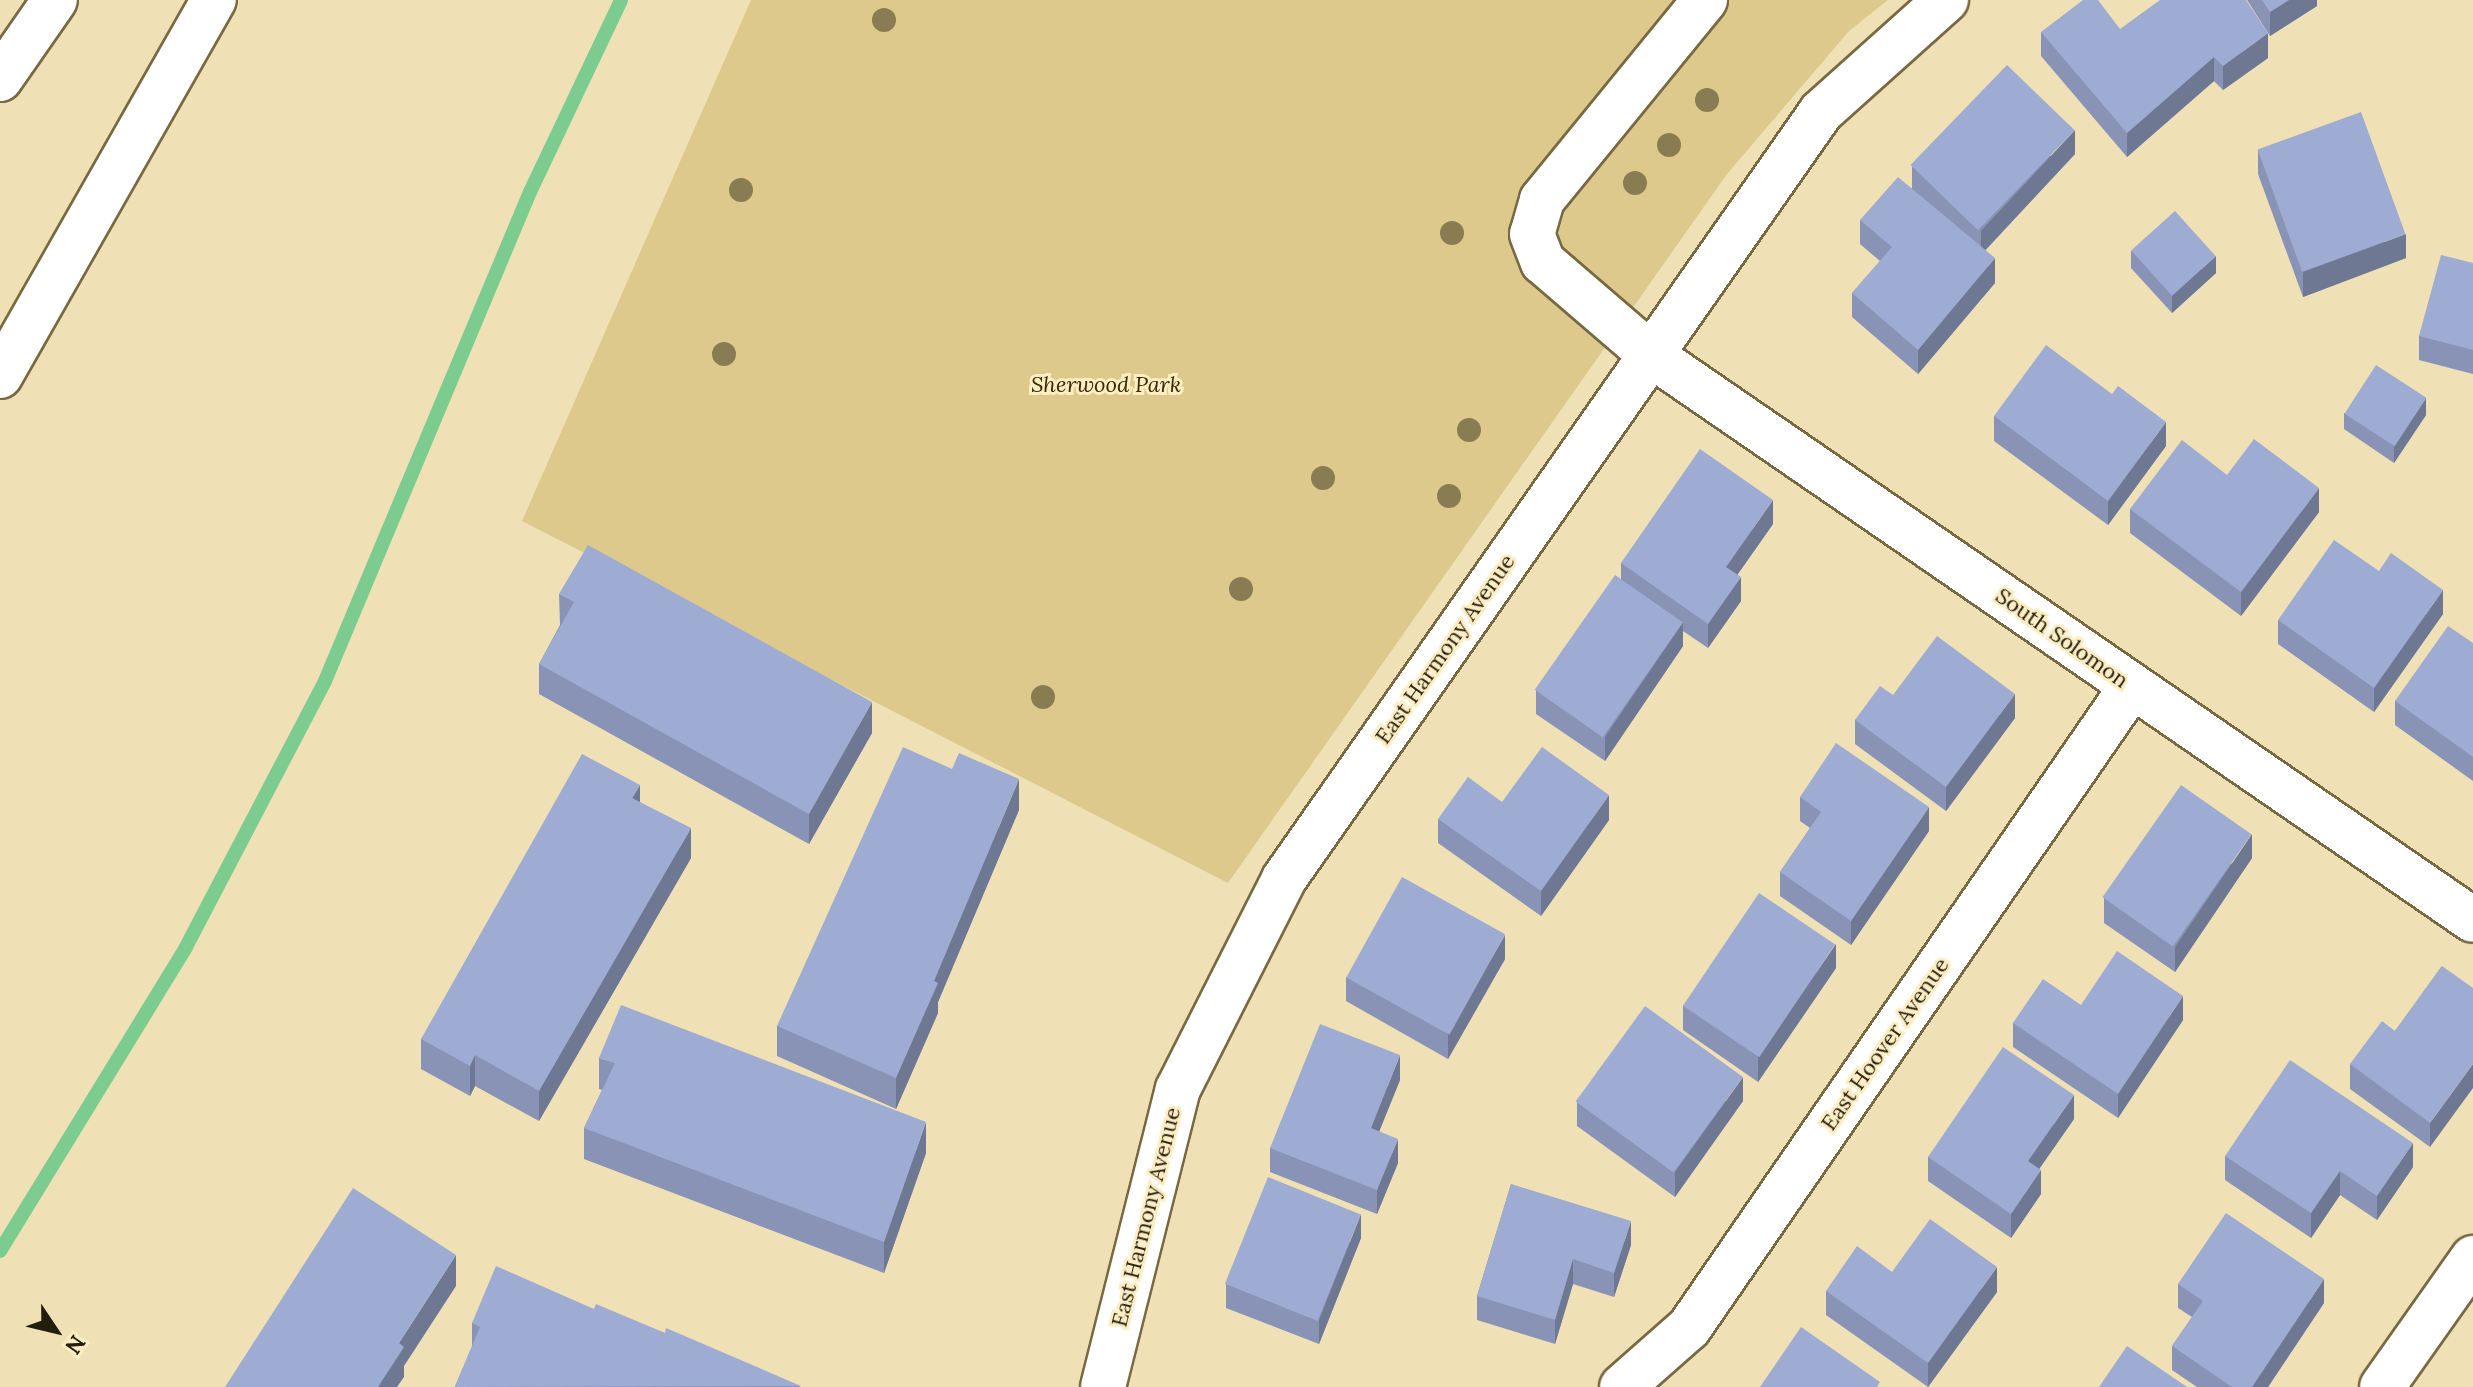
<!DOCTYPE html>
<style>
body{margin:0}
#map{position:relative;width:2473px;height:1387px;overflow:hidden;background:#efe0b6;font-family:Lora,serif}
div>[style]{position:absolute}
.green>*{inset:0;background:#dec98c}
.stream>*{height:14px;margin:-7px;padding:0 7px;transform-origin:7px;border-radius:7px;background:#7ccc8f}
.roads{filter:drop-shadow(2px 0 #776942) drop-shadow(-2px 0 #776942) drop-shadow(0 2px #776942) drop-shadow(0 -2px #776942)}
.minor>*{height:44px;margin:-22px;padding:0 22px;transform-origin:22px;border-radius:22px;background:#fff}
.highway>*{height:44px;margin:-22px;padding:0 22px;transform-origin:22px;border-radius:22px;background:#fff}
.trees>*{width:24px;height:24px;margin:-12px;border-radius:50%;background:#8a7c52}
.wall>*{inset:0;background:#8893b5}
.shaded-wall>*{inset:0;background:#6f7893}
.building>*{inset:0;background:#9eabd2;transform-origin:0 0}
span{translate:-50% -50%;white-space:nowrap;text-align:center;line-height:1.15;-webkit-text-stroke:6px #fdedc3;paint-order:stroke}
.park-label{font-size:22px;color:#372b01;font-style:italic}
.street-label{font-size:22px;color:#221d0d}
.north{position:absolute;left:16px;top:1291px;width:80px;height:80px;-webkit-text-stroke:6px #fdedc3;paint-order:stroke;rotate:125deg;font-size:22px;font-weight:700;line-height:32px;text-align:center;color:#221d0d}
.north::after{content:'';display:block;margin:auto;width:28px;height:36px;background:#221d0d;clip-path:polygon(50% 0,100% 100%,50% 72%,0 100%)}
</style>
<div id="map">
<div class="green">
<div style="clip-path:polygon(751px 0,1888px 0,1849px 31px,1727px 174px,1228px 883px,522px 521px)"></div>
</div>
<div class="stream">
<div style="left:0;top:1251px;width:356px;rotate:-58.5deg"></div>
<div style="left:186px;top:947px;width:300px;rotate:-62.4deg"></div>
<div style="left:325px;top:681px;width:530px;rotate:-67.26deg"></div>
<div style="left:530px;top:192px;width:212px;rotate:-64.6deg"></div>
</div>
<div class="roads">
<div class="minor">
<div style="left:1705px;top:0;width:258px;rotate:129.2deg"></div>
<div style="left:1542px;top:200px;width:35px;rotate:106deg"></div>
<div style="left:1532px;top:234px;width:30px;rotate:69deg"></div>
<div style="left:1543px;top:262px;width:143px;rotate:40.7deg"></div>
<div style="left:1651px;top:355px;width:997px;rotate:34.5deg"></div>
<div style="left:1103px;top:1387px;width:307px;rotate:-75.9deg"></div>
<div style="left:1178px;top:1089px;width:235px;rotate:-63.2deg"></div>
<div style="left:1284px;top:879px;width:936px;rotate:-55deg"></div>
<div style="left:1821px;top:112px;width:168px;rotate:-41.9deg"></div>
<div style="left:1622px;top:1387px;width:89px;rotate:-41.4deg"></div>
<div style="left:1689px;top:1328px;width:780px;rotate:-55.39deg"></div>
<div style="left:2382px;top:1387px;width:158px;rotate:-54.8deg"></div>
</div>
<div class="highway">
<div style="left:0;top:79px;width:96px;rotate:-55.2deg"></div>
<div style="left:0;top:376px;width:433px;rotate:-60.4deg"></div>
</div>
</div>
<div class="trees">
<div style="left:884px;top:20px"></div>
<div style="left:1707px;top:100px"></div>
<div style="left:1669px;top:145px"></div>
<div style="left:1635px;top:183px"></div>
<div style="left:741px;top:190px"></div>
<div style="left:1452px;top:233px"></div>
<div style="left:724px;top:354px"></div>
<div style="left:1469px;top:430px"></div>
<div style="left:1323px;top:478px"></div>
<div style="left:1449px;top:496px"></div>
<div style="left:1241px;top:589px"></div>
<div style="left:1043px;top:697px"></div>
</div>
<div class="wall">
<div style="clip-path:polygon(2247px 0,2317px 0,2317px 6px,2270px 36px)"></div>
<div style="clip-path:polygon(2120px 29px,2268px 58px,2223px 90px,2214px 81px,2127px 157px,2041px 56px,2041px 32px)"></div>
<div style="clip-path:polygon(2258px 150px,2406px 258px,2303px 297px,2258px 174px)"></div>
<div style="clip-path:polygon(2075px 154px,1985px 250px,1995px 283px,1918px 374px,1852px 317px,1852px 293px,1880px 261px,1860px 244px,1860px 220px,1912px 188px,1912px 166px)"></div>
<div style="clip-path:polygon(2131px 251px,2216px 273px,2172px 313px,2131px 268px)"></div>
<div style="clip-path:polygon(2473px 263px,2473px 374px,2419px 360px,2419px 336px)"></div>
<div style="clip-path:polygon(2344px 413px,2426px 415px,2394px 463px,2344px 429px)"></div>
<div style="clip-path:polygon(1994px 416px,2166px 446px,2108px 525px,1994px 441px)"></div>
<div style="clip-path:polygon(2130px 509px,2319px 512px,2241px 616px,2130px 533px)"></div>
<div style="clip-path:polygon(1773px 524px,1737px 575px,1741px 601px,1708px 648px,1683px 631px,1683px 646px,1605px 761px,1536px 714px,1536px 690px,1621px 579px,1621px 563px)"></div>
<div style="clip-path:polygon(559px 594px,872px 733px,809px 844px,539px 694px,539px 664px,560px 625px)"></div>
<div style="clip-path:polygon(2443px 614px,2374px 712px,2278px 644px,2278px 620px)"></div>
<div style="clip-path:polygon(2473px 643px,2473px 781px,2395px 725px,2395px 701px)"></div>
<div style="clip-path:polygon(1893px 695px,2015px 718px,1946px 811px,1855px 744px,1855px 720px)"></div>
<div style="clip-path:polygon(1800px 797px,1929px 831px,1851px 945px,1780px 896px,1780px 872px,1810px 828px,1800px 821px)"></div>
<div style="clip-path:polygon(640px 802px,691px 858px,539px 1121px,475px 1086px,470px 1096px,421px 1069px,421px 1039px)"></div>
<div style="clip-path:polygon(1019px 810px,938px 1002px,938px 1013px,896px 1109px,777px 1056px,777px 1026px)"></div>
<div style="clip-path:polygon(1438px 819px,1609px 820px,1541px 916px,1438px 843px)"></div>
<div style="clip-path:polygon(2252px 858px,2175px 972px,2104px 923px,2104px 898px)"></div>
<div style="clip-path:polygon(1505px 959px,1448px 1059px,1346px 1001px,1346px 977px)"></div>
<div style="clip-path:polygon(2442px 966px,2430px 1147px,2350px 1089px,2350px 1064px,2395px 1031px)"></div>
<div style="clip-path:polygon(1836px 968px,1758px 1082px,1683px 1030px,1683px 1006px)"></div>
<div style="clip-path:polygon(2081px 1005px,2183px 1020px,2118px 1118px,2013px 1047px,2013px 1023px)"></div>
<div style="clip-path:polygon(599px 1058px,926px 1153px,884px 1273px,584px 1159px,584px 1128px,602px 1090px,599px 1089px)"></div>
<div style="clip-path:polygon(1400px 1080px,1379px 1131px,1398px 1163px,1377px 1214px,1270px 1172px,1270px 1148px)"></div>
<div style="clip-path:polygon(1743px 1101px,1675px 1197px,1577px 1126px,1577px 1102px)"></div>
<div style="clip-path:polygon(2074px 1119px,2039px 1169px,2041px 1194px,2011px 1238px,1928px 1181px,1928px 1157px)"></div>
<div style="clip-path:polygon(2225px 1156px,2413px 1167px,2377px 1220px,2340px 1195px,2311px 1238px,2225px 1180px)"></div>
<div style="clip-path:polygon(1511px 1184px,1631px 1245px,1614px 1297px,1573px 1284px,1555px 1344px,1477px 1320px,1477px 1296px)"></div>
<div style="clip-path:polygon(1361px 1238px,1319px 1344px,1226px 1308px,1226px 1284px)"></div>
<div style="clip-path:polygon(1892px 1272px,1997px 1292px,1928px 1387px,1826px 1315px,1826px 1291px)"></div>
<div style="clip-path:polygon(2178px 1284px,2324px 1303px,2268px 1387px,2197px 1387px,2172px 1370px,2172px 1346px,2192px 1317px,2178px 1308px)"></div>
<div style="clip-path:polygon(594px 1309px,665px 1333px,801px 1387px,455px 1387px,472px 1347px,472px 1323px)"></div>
</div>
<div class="shaded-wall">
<div style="clip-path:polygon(2289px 0,2317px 0,2317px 6px,2270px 36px,2270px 12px)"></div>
<div style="clip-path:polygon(2268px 33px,2268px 58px,2223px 90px,2223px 66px)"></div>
<div style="clip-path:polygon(2214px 57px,2214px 81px,2127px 157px,2127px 133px)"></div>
<div style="clip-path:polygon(2075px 130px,2075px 154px,1981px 255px,1981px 231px)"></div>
<div style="clip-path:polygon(2406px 234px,2406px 258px,2303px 297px,2303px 272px)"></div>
<div style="clip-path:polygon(2216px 256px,2216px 273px,2172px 313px,2172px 296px)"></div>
<div style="clip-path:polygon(1995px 258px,1995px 283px,1918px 374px,1918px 350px)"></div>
<div style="clip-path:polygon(2426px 398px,2426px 415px,2394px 463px,2394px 446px)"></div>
<div style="clip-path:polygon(2166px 422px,2166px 446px,2108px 525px,2108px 501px)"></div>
<div style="clip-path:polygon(2319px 488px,2319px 512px,2241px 616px,2241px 592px)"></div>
<div style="clip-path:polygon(1773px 500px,1773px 524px,1726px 591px,1726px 567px)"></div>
<div style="clip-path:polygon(1741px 577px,1741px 601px,1708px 648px,1708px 624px)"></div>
<div style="clip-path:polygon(2443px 590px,2443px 614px,2374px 712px,2374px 688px)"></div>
<div style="clip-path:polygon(1683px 622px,1683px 646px,1605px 761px,1605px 737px)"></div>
<div style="clip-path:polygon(2015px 694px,2015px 718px,1946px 811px,1946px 787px)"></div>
<div style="clip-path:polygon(872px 702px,872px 733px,809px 844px,809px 814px)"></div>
<div style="clip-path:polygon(1019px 779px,1019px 810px,938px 1002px,938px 1013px,896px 1109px,896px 1078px,934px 981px)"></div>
<div style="clip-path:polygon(640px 785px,640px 815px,632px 798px)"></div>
<div style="clip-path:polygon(1609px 795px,1609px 820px,1541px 916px,1541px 891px)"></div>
<div style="clip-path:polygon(1929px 807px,1929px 831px,1851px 945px,1851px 921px)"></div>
<div style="clip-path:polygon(691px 828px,691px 858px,539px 1121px,539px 1091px)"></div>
<div style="clip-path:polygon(2252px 834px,2252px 858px,2175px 972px,2175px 947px)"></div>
<div style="clip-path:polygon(1505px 935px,1505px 959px,1448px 1059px,1448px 1034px)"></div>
<div style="clip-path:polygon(1836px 944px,1836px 968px,1758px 1082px,1758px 1057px)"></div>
<div style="clip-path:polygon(2183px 996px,2183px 1020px,2118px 1118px,2118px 1094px)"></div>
<div style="clip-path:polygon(475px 1055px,475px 1086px,470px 1096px,470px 1066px)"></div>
<div style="clip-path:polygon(1400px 1055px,1400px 1080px,1371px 1152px,1371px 1128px)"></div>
<div style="clip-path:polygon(2473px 1064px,2473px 1088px,2430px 1147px,2430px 1123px)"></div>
<div style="clip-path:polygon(1743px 1077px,1743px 1101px,1675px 1197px,1675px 1172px)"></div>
<div style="clip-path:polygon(2074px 1095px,2074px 1119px,2028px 1185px,2028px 1161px)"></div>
<div style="clip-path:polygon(926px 1122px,926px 1153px,884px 1273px,884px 1242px)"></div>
<div style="clip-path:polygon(1398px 1139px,1398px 1163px,1377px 1214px,1377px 1190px)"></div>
<div style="clip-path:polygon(2413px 1143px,2413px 1167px,2377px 1220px,2377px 1196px)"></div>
<div style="clip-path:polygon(2041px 1170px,2041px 1194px,2011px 1238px,2011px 1214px)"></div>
<div style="clip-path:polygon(2340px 1171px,2340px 1195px,2311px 1238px,2311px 1213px)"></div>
<div style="clip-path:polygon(1361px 1214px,1361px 1238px,1319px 1344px,1319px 1320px)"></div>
<div style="clip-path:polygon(1631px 1221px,1631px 1245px,1614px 1297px,1614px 1273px)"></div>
<div style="clip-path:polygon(456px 1255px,456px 1286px,404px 1366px,404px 1377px,397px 1387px,378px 1387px,399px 1343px)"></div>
<div style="clip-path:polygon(1573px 1259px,1573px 1284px,1555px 1344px,1555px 1320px)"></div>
<div style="clip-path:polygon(1997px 1267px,1997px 1292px,1928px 1387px,1928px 1363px)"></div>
<div style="clip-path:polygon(2324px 1279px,2324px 1303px,2268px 1387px,2252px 1387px)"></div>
</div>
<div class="building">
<div style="clip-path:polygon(2083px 0,2098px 0,2120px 29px,2160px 0,2246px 0,2268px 33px,2223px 66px,2214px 57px,2127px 133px,2041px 32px)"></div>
<div style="clip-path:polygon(2262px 0,2289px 0,2270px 12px)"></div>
<div style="left:2007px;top:65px;width:94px;height:139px;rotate:44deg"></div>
<div style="left:2361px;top:112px;width:130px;height:110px;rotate:70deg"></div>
<div style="clip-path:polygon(1898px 177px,1995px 258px,1918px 350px,1852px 293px,1892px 247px,1860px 220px)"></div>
<div style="left:2175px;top:211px;width:61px;height:59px;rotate:48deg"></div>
<div style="clip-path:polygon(2441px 255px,2473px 263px,2473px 350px,2419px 336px)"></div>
<div style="clip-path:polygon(2046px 345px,2112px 394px,2118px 386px,2166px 422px,2108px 501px,1994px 416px)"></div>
<div style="left:2376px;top:365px;width:60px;height:58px;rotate:33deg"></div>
<div style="clip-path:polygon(2254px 439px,2319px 488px,2241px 592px,2130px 509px,2182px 440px,2227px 475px)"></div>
<div style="clip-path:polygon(1700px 449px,1773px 500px,1726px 567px,1741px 577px,1708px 624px,1621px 563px)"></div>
<div style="clip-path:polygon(2334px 540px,2379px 571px,2391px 553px,2443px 590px,2374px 688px,2278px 620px)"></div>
<div style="clip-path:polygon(588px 545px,872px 702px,809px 814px,539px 664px,574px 602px,559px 594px)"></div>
<div style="left:1615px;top:575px;width:83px;height:140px;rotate:35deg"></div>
<div style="clip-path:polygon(2448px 626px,2473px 643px,2473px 757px,2395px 701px)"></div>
<div style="clip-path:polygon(1937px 636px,2015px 694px,1946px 787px,1855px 720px,1880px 686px,1893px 695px)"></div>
<div style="clip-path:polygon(1836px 743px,1929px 807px,1851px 921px,1780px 872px,1821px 812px,1800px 797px)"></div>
<div style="clip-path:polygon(903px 747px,952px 769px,959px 753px,1019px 779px,934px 981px,938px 983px,896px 1078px,777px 1026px)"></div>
<div style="clip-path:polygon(1542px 747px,1609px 795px,1541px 891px,1438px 819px,1468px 777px,1502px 802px)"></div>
<div style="clip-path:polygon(582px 754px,640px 785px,632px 798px,691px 828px,539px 1091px,475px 1055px,470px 1066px,421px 1039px)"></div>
<div style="left:2181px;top:785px;width:86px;height:137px;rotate:35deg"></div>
<div style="left:1402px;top:877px;width:118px;height:115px;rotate:29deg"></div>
<div style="left:1759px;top:893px;width:92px;height:136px;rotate:34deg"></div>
<div style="clip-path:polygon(2117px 951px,2183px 996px,2118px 1094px,2013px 1023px,2043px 979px,2081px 1005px)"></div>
<div style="clip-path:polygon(2442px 966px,2473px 988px,2473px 1064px,2430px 1123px,2350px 1064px,2382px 1021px,2395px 1031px)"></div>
<div style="clip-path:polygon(621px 1005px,926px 1122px,884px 1242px,584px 1128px,615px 1063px,599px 1058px)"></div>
<div style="left:1645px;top:1006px;width:121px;height:118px;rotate:36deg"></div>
<div style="clip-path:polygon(1320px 1024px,1400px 1055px,1371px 1128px,1398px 1139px,1377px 1190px,1270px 1148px)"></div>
<div style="clip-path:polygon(2003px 1047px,2074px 1095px,2028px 1161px,2041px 1170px,2011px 1214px,1928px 1157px)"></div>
<div style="clip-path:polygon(2290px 1060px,2413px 1143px,2377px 1196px,2340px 1171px,2311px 1213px,2225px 1156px)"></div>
<div style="left:1268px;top:1177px;width:100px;height:115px;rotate:22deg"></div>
<div style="clip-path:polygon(1511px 1184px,1631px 1221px,1614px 1273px,1573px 1259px,1555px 1320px,1477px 1296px)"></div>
<div style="clip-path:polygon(353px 1188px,456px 1255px,399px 1343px,404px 1347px,378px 1387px,225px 1387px)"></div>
<div style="clip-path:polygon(2226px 1213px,2324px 1279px,2252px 1387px,2232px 1387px,2172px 1346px,2203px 1301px,2178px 1284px)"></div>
<div style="clip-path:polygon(1930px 1219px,1997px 1267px,1928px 1363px,1826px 1291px,1857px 1246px,1892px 1272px)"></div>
<div style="clip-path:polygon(496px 1266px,594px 1309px,596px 1304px,665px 1333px,666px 1328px,801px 1386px,458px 1387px,455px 1386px,480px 1327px,472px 1323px)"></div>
<div style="clip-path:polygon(1801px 1327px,1880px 1382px,1877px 1387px,1760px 1387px)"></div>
<div style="clip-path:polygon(2127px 1346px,2187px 1387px,2099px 1387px)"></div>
</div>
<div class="park-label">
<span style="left:1106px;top:385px">Sherwood Park</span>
</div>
<div class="street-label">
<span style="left:2062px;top:638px;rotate:35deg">South Solomon</span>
<span style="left:1445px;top:649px;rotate:-55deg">East Harmony Avenue</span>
<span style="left:1885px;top:1044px;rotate:-55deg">East Hoover Avenue</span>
<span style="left:1146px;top:1217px;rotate:-76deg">East Harmony Avenue</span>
</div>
<div class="north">N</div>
</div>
